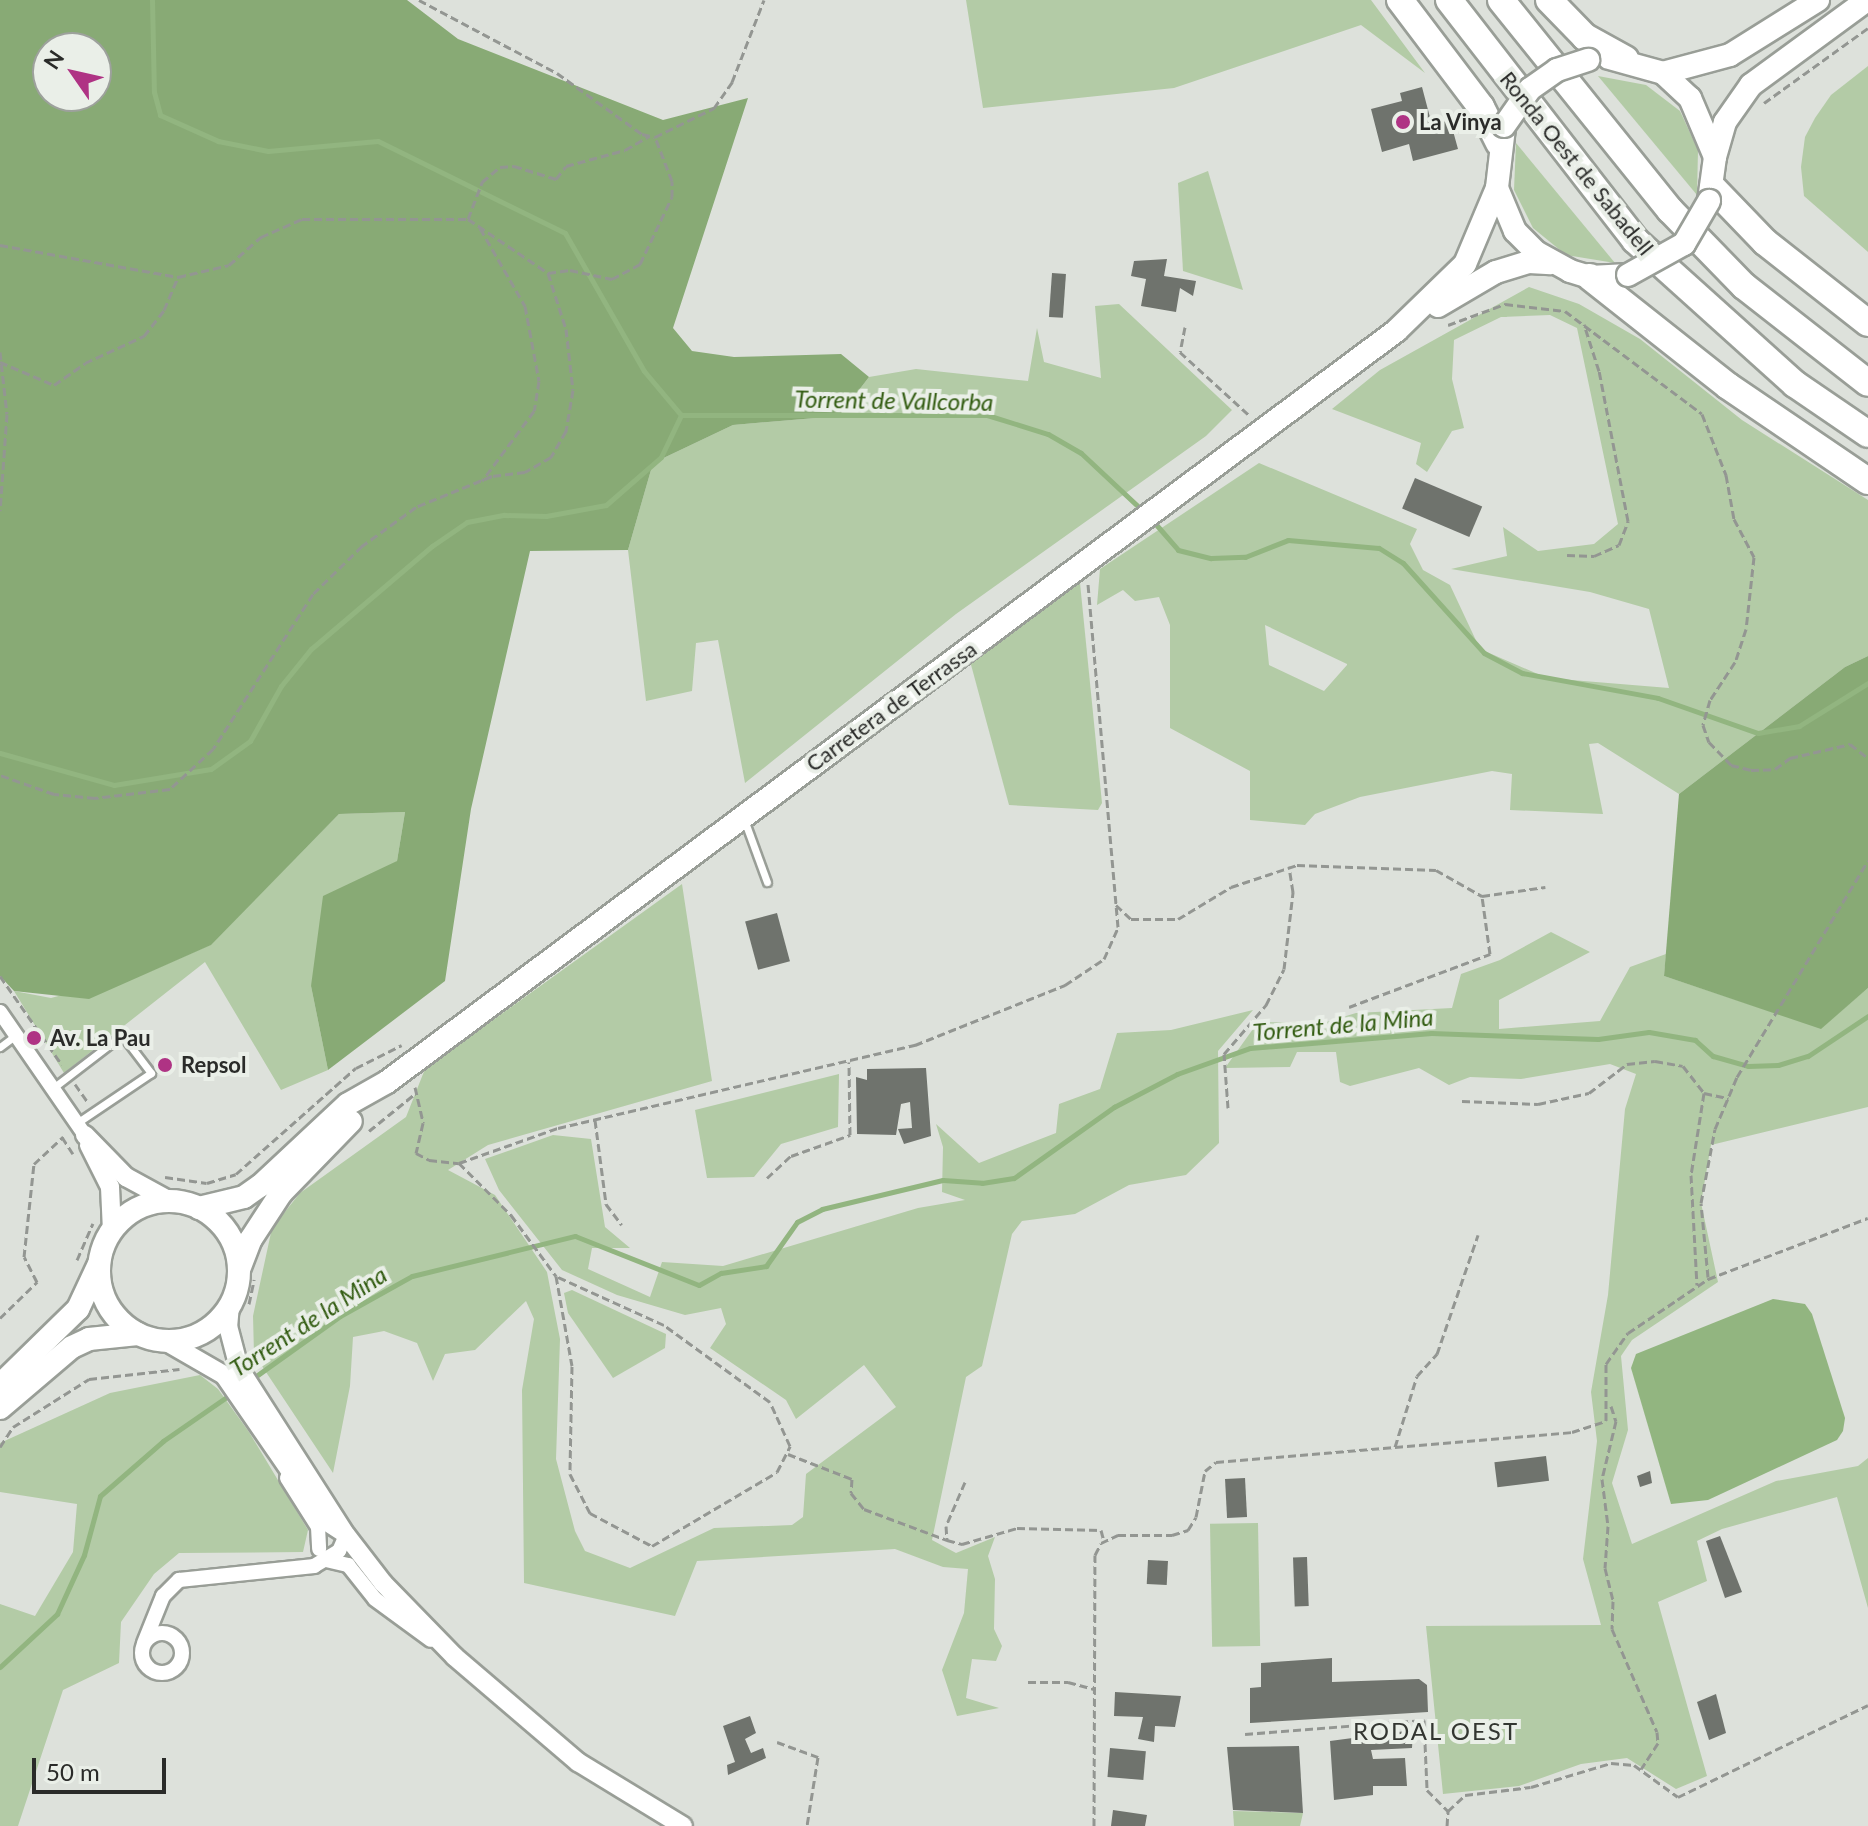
<!DOCTYPE html>
<style>
body{margin:0}
#map{position:relative;width:1868px;height:1826px;overflow:hidden;background:#dde1db;font-family:Lato,sans-serif}
div>[style]{position:absolute}
.green>*{inset:0;background:#b3cba6;transform-origin:0 0}
.forest>*{inset:0;background:#88aa75}
.water>*{inset:0;background:#92b580}
.stream>*{height:5px;margin:-2.5px;padding:0 2.5px;transform-origin:2.5px;border-radius:2.5px;background:#92b580}
.building>*{inset:0;background:#6f736d;transform-origin:0 0}
.path>*{height:3px;margin-top:-1.5px;transform-origin:0;background:repeating-linear-gradient(90deg,#939692 0 8px,transparent 0 12px)}
.roads{filter:drop-shadow(2px 0 #999e97) drop-shadow(-2px 0 #999e97) drop-shadow(0 2px #999e97) drop-shadow(0 -2px #999e97)}
.service>*{height:7px;margin:-3.5px;padding:0 3.5px;transform-origin:3.5px;border-radius:3.5px;background:#fff}
.minor>*{height:14px;margin:-7px;padding:0 7px;transform-origin:7px;border-radius:7px;background:#fff}
.minor>.ring{margin:-7px;padding:0;box-sizing:content-box;background:none;border:14px solid #fff;border-radius:50%}
.tertiary>*{height:18px;margin:-9px;padding:0 9px;transform-origin:9px;border-radius:9px;background:#fff}
.primary>*{height:22px;margin:-11px;padding:0 11px;transform-origin:11px;border-radius:11px;background:#fff}
.primary>.ring{margin:-11px;padding:0;box-sizing:content-box;background:none;border:22px solid #fff;border-radius:50%}
.motorway>*{height:26px;margin:-13px;padding:0 13px;transform-origin:13px;border-radius:13px;background:#fff}
.bridges{filter:drop-shadow(2px 0 #999e97) drop-shadow(-2px 0 #999e97) drop-shadow(0 2px #999e97) drop-shadow(0 -2px #999e97)}
.primary-bridge>*{height:22px;margin:-11px;padding:0 11px;transform-origin:11px;border-radius:11px;background:#fff}
.dots>*{width:22px;height:22px;translate:-50% -50%;box-sizing:border-box;border:4px solid #eaefe8;border-radius:50%}
span{translate:-50% -50%;white-space:nowrap;text-align:center;line-height:1.15;-webkit-text-stroke:8px #eaefe8;paint-order:stroke}
.poi-label{font-size:22px;color:#2a2b29;font-weight:700}
.left{translate:0 -50%;text-align:left}
.street-label{font-size:22px;color:#2a2b29}
.water-label{font-size:24px;color:#325c11;font-style:italic}
.neighbourhood-label{font-size:24px;color:#333631;letter-spacing:2px}
.north{position:absolute;left:32px;top:32px;width:80px;height:80px;box-sizing:border-box;background:#eaefe8;border:2px solid #9da19c;border-radius:50%;rotate:304deg;font-size:22px;font-weight:700;line-height:32px;text-align:center;color:#2a2b29}
.north::after{content:'';display:block;margin:auto;width:28px;height:36px;background:#af3384;clip-path:polygon(50% 0,100% 100%,50% 72%,0 100%)}
.scale{position:absolute;left:32px;top:1758px;width:134px;height:36px;box-sizing:border-box;border:4px solid #2a2b29;border-top:0;padding-left:10px;font-size:24px;line-height:28px;white-space:nowrap;color:#2a2b29;-webkit-text-stroke:6px #eaefe8;paint-order:stroke}
</style>
<div id="map">
<div class="green">
<div style="clip-path:polygon(966px 0,1371px 0,1425px 73px,1361px 25px,1174px 88px,983px 108px)"></div>
<div style="clip-path:polygon(1868px 66px,1868px 252px,1804px 196px,1801px 167px,1805px 137px,1815px 118px,1831px 95px)"></div>
<div style="clip-path:polygon(1598px 76px,1646px 85px,1680px 111px,1698px 150px,1697px 195px)"></div>
<div style="clip-path:polygon(1516px 143px,1615px 263px,1566px 255px,1533px 228px,1514px 190px)"></div>
<div style="clip-path:polygon(1208px 171px,1243px 290px,1183px 271px,1178px 183px)"></div>
<div style="clip-path:polygon(evenodd,1529px 287px,1579px 304px,1640px 339px,1742px 420px,1868px 500px,1868px 656px,1845px 667px,1679px 794px,1598px 743px,1589px 744px,1603px 814px,1510px 810px,1512px 774px,1492px 771px,1360px 797px,1315px 814px,1305px 825px,1250px 820px,1250px 771px,1170px 728px,1170px 625px,1159px 597px,1135px 601px,1123px 590px,1097px 605px,1100px 569px,1259px 463px,1417px 529px,1410px 544px,1423px 570px,1450px 585px,1480px 649px,1547px 678px,1669px 688px,1649px 609px,1590px 592px,1451px 569px,1507px 556px,1503px 527px,1538px 551px,1594px 544px,1618px 524px,1577px 328px,1550px 315px,1501px 317px,1454px 340px,1452px 379px,1464px 428px,1452px 431px,1427px 472px,1416px 464px,1421px 443px,1332px 409px,1380px 370px,1529px 287px,1265px 625px,1347px 664px,1347px 665px,1324px 691px,1269px 665px,1265px 625px)"></div>
<div style="clip-path:polygon(1119px 304px,1232px 410px,1206px 436px,956px 614px,745px 783px,718px 640px,696px 643px,692px 691px,646px 701px,628px 550px,653px 463px,733px 425px,839px 416px,869px 377px,916px 369px,1028px 381px,1037px 328px,1044px 362px,1101px 378px,1095px 306px)"></div>
<div style="clip-path:polygon(1080px 583px,1102px 803px,1098px 810px,1009px 805px,970px 661px)"></div>
<div style="clip-path:polygon(405px 812px,397px 861px,311px 986px,328px 1070px,281px 1090px,205px 962px,64px 1073px,14px 991px,51px 998px,151px 971px,210px 945px,339px 814px)"></div>
<div style="clip-path:polygon(682px 884px,712px 1081px,488px 1145px,448px 1170px,495px 1195px,547px 1272px,560px 1339px,556px 1459px,575px 1531px,585px 1551px,630px 1568px,714px 1528px,792px 1525px,803px 1517px,806px 1474px,896px 1407px,864px 1365px,796px 1419px,786px 1400px,710px 1348px,726px 1324px,721px 1308px,685px 1315px,617px 1295px,562px 1270px,499px 1190px,485px 1159px,553px 1135px,591px 1139px,605px 1227px,630px 1248px,592px 1248px,588px 1269px,650px 1297px,662px 1262px,723px 1266px,918px 1208px,965px 1200px,942px 1192px,943px 1147px,936px 1124px,979px 1163px,1056px 1133px,1059px 1104px,1100px 1089px,1117px 1033px,1171px 1030px,1253px 1010px,1218px 1051px,1219px 1143px,1186px 1175px,1129px 1185px,1075px 1214px,1022px 1221px,1012px 1234px,982px 1366px,966px 1377px,932px 1540px,956px 1553px,995px 1537px,988px 1556px,995px 1579px,994px 1629px,1002px 1646px,996px 1661px,972px 1659px,966px 1698px,999px 1708px,957px 1716px,942px 1670px,964px 1613px,968px 1569px,943px 1567px,895px 1549px,697px 1561px,675px 1616px,524px 1583px,522px 1390px,534px 1319px,526px 1301px,475px 1350px,445px 1354px,433px 1381px,417px 1343px,384px 1331px,353px 1337px,350px 1386px,333px 1473px,254px 1354px,253px 1316px,272px 1228px,300px 1193px,406px 1117px,425px 1069px)"></div>
<div style="clip-path:polygon(1551px 932px,1590px 952px,1499px 1000px,1499px 1029px,1600px 1021px,1630px 967px,1666px 954px,1664px 976px,1821px 1028px,1868px 988px,1868px 1107px,1711px 1145px,1701px 1203px,1718px 1282px,1632px 1340px,1621px 1356px,1628px 1430px,1612px 1483px,1632px 1544px,1776px 1481px,1858px 1466px,1868px 1458px,1868px 1608px,1837px 1497px,1722px 1529px,1697px 1541px,1707px 1581px,1658px 1602px,1707px 1776px,1676px 1789px,1627px 1758px,1581px 1764px,1519px 1786px,1443px 1794px,1426px 1626px,1601px 1625px,1583px 1559px,1597px 1441px,1591px 1392px,1608px 1295px,1625px 1109px,1636px 1074px,1610px 1064px,1521px 1079px,1470px 1077px,1449px 1085px,1419px 1068px,1350px 1086px,1340px 1082px,1336px 1052px,1297px 1052px,1290px 1067px,1225px 1068px,1258px 1022px,1323px 1023px,1356px 1013px,1452px 1008px,1461px 974px,1500px 960px)"></div>
<div style="clip-path:polygon(839px 1074px,838px 1127px,781px 1144px,754px 1177px,707px 1178px,695px 1110px)"></div>
<div style="clip-path:polygon(572px 1290px,666px 1334px,665px 1348px,613px 1378px,568px 1313px,564px 1293px)"></div>
<div style="clip-path:polygon(200px 1375px,218px 1389px,249px 1432px,308px 1530px,303px 1552px,179px 1553px,154px 1574px,121px 1622px,119px 1663px,63px 1690px,18px 1826px,0 1826px,0 1604px,35px 1616px,73px 1552px,77px 1504px,0 1492px,0 1443px,110px 1393px)"></div>
<div style="left:1258px;top:1523px;width:123px;height:48px;rotate:89deg"></div>
<div style="clip-path:polygon(1233px 1811px,1303px 1813px,1300px 1826px,1234px 1826px)"></div>
</div>
<div class="forest">
<div style="clip-path:polygon(evenodd,0 0,407px 0,458px 39px,663px 120px,748px 98px,673px 328px,692px 351px,734px 357px,841px 354px,869px 377px,839px 416px,733px 425px,653px 463px,628px 550px,530px 551px,471px 809px,445px 981px,328px 1070px,311px 986px,323px 896px,397px 861px,405px 812px,339px 814px,211px 945px,89px 999px,14px 991px,0 976px,0 0,96px 48px,96px 96px,48px 96px,48px 48px,96px 48px)"></div>
<div style="clip-path:polygon(1868px 656px,1868px 988px,1821px 1029px,1664px 976px,1679px 794px,1845px 667px)"></div>
</div>
<div class="water">
<div style="clip-path:polygon(1773px 1299px,1805px 1304px,1812px 1314px,1845px 1418px,1843px 1431px,1837px 1440px,1708px 1500px,1671px 1504px,1631px 1368px,1636px 1354px)"></div>
</div>
<div class="stream">
<div style="left:152px;top:0;width:92px;rotate:88.8deg"></div>
<div style="left:154px;top:92px;width:24px;rotate:75deg"></div>
<div style="left:160px;top:115px;width:64px;rotate:24.1deg"></div>
<div style="left:218px;top:141px;width:51px;rotate:11.3deg"></div>
<div style="left:268px;top:151px;width:110px;rotate:-5.2deg"></div>
<div style="left:378px;top:141px;width:208px;rotate:26.2deg"></div>
<div style="left:565px;top:233px;width:159px;rotate:60.2deg"></div>
<div style="left:644px;top:371px;width:57px;rotate:49.9deg"></div>
<div style="left:1153px;top:521px;width:38px;rotate:49deg"></div>
<div style="left:1178px;top:550px;width:34px;rotate:14deg"></div>
<div style="left:1211px;top:558px;width:34px;rotate:-2deg"></div>
<div style="left:1245px;top:557px;width:46px;rotate:-21.6deg"></div>
<div style="left:1288px;top:540px;width:91px;rotate:5deg"></div>
<div style="left:1379px;top:548px;width:28px;rotate:32deg"></div>
<div style="left:1403px;top:563px;width:121px;rotate:48deg"></div>
<div style="left:1484px;top:653px;width:43px;rotate:27.8deg"></div>
<div style="left:1522px;top:673px;width:138px;rotate:10.4deg"></div>
<div style="left:1658px;top:698px;width:106px;rotate:19.3deg"></div>
<div style="left:1758px;top:733px;width:42px;rotate:-9.7deg"></div>
<div style="left:1799px;top:726px;width:81px;rotate:-31.9deg"></div>
<div style="left:0;top:753px;width:118px;rotate:15.7deg"></div>
<div style="left:114px;top:785px;width:98px;rotate:-9.4deg"></div>
<div style="left:211px;top:769px;width:48px;rotate:-35.7deg"></div>
<div style="left:250px;top:741px;width:63px;rotate:-60.6deg"></div>
<div style="left:281px;top:686px;width:48px;rotate:-51deg"></div>
<div style="left:311px;top:649px;width:159px;rotate:-40.4deg"></div>
<div style="left:432px;top:546px;width:42px;rotate:-34.4deg"></div>
<div style="left:467px;top:522px;width:38px;rotate:-11deg"></div>
<div style="left:504px;top:515px;width:42px;rotate:1.4deg"></div>
<div style="left:546px;top:516px;width:61px;rotate:-10.4deg"></div>
<div style="left:606px;top:505px;width:73px;rotate:-41.1deg"></div>
<div style="left:661px;top:457px;width:47px;rotate:-64.5deg"></div>
<div style="left:681px;top:415px;width:306px"></div>
<div style="left:987px;top:415px;width:64px;rotate:17.3deg"></div>
<div style="left:1048px;top:434px;width:38px;rotate:30deg"></div>
<div style="left:1081px;top:453px;width:85px;rotate:43.1deg"></div>
<div style="left:252px;top:1379px;width:108px;rotate:-35.6deg"></div>
<div style="left:340px;top:1316px;width:82px;rotate:-29.1deg"></div>
<div style="left:412px;top:1276px;width:168px;rotate:-13.8deg"></div>
<div style="left:575px;top:1236px;width:133px;rotate:21.6deg"></div>
<div style="left:699px;top:1285px;width:25px;rotate:-29deg"></div>
<div style="left:721px;top:1273px;width:46px;rotate:-8.8deg"></div>
<div style="left:766px;top:1266px;width:54px;rotate:-54.8deg"></div>
<div style="left:797px;top:1222px;width:28px;rotate:-27deg"></div>
<div style="left:822px;top:1209px;width:124px;rotate:-13.5deg"></div>
<div style="left:943px;top:1180px;width:39px;rotate:4deg"></div>
<div style="left:982px;top:1183px;width:32px;rotate:-9deg"></div>
<div style="left:1014px;top:1178px;width:123px;rotate:-35.4deg"></div>
<div style="left:1114px;top:1107px;width:71px;rotate:-27.6deg"></div>
<div style="left:1177px;top:1074px;width:77px;rotate:-19.6deg"></div>
<div style="left:1250px;top:1048px;width:182px;rotate:-4.7deg"></div>
<div style="left:1431px;top:1033px;width:167px;rotate:2.1deg"></div>
<div style="left:1598px;top:1039px;width:51px;rotate:-7.8deg"></div>
<div style="left:1649px;top:1032px;width:47px;rotate:9.9deg"></div>
<div style="left:1695px;top:1040px;width:24px;rotate:42deg"></div>
<div style="left:1713px;top:1056px;width:36px;rotate:16deg"></div>
<div style="left:1748px;top:1066px;width:30px;rotate:-2deg"></div>
<div style="left:1778px;top:1065px;width:31px;rotate:-17deg"></div>
<div style="left:1808px;top:1056px;width:72px;rotate:-33.7deg"></div>
<div style="left:0;top:1667px;width:78px;rotate:-42.9deg"></div>
<div style="left:57px;top:1614px;width:65px;rotate:-65.4deg"></div>
<div style="left:84px;top:1555px;width:61px;rotate:-74.8deg"></div>
<div style="left:100px;top:1496px;width:84px;rotate:-41.1deg"></div>
<div style="left:163px;top:1441px;width:83px;rotate:-34.7deg"></div>
</div>
<div class="building">
<div style="clip-path:polygon(1422px 87px,1432px 125px,1450px 120px,1458px 149px,1413px 161px,1409px 144px,1382px 152px,1371px 109px,1402px 101px,1400px 93px)"></div>
<div style="clip-path:polygon(1167px 259px,1164px 276px,1196px 281px,1193px 296px,1180px 288px,1176px 312px,1141px 306px,1146px 279px,1131px 276px,1134px 261px)"></div>
<div style="left:1052px;top:273px;width:14px;height:44px;rotate:4deg"></div>
<div style="left:1415px;top:478px;width:73px;height:33px;rotate:23deg"></div>
<div style="left:777px;top:913px;width:50px;height:33px;rotate:75deg"></div>
<div style="clip-path:polygon(926px 1068px,931px 1136px,904px 1144px,898px 1129px,912px 1128px,910px 1102px,901px 1104px,896px 1135px,857px 1134px,856px 1077px,867px 1080px,867px 1069px)"></div>
<div style="left:1546px;top:1456px;width:25px;height:52px;rotate:83deg"></div>
<div style="clip-path:polygon(1650px 1471px,1652px 1483px,1640px 1487px,1637px 1476px)"></div>
<div style="left:1245px;top:1478px;width:39px;height:20px;rotate:87deg"></div>
<div style="clip-path:polygon(1720px 1536px,1742px 1592px,1725px 1598px,1706px 1541px)"></div>
<div style="left:1307px;top:1557px;width:49px;height:14px;rotate:88deg"></div>
<div style="left:1148px;top:1560px;width:20px;height:24px;rotate:3deg"></div>
<div style="clip-path:polygon(1332px 1658px,1332px 1682px,1419px 1679px,1427px 1685px,1428px 1712px,1250px 1723px,1250px 1688px,1261px 1687px,1261px 1663px)"></div>
<div style="clip-path:polygon(1115px 1692px,1181px 1696px,1175px 1727px,1155px 1726px,1154px 1742px,1138px 1739px,1143px 1717px,1114px 1716px)"></div>
<div style="clip-path:polygon(1716px 1694px,1726px 1733px,1709px 1740px,1697px 1702px)"></div>
<div style="clip-path:polygon(750px 1716px,756px 1733px,745px 1739px,751px 1753px,763px 1748px,766px 1758px,728px 1775px,727px 1765px,735px 1762px,723px 1726px)"></div>
<div style="clip-path:polygon(1413px 1730px,1412px 1748px,1371px 1750px,1373px 1759px,1405px 1758px,1407px 1786px,1373px 1786px,1373px 1795px,1334px 1800px,1330px 1741px)"></div>
<div style="clip-path:polygon(1299px 1746px,1303px 1813px,1233px 1810px,1227px 1747px)"></div>
<div style="left:1110px;top:1748px;width:36px;height:29px;rotate:5deg"></div>
<div style="clip-path:polygon(1113px 1810px,1147px 1815px,1145px 1826px,1111px 1826px)"></div>
</div>
<div class="path">
<div style="left:419px;top:0;width:156px;rotate:27.9deg"></div>
<div style="left:557px;top:73px;width:105px;rotate:35.7deg"></div>
<div style="left:642px;top:134px;width:13px;rotate:13deg"></div>
<div style="left:655px;top:137px;width:66px;rotate:-26.2deg"></div>
<div style="left:714px;top:108px;width:32px;rotate:-55deg"></div>
<div style="left:732px;top:82px;width:88px;rotate:-68.7deg"></div>
<div style="left:1764px;top:103px;width:128px;rotate:-35.8deg"></div>
<div style="left:468px;top:219px;width:40px;rotate:-69deg"></div>
<div style="left:482px;top:182px;width:23px;rotate:-40deg"></div>
<div style="left:500px;top:167px;width:14px;rotate:-4deg"></div>
<div style="left:514px;top:166px;width:44px;rotate:17.2deg"></div>
<div style="left:556px;top:179px;width:16px;rotate:-52deg"></div>
<div style="left:566px;top:166px;width:61px;rotate:-15.2deg"></div>
<div style="left:625px;top:150px;width:28px;rotate:-30deg"></div>
<div style="left:480px;top:228px;width:90px;rotate:60deg"></div>
<div style="left:525px;top:306px;width:76px;rotate:79.4deg"></div>
<div style="left:539px;top:381px;width:30px;rotate:99deg"></div>
<div style="left:534px;top:411px;width:87px;rotate:126.6deg"></div>
<div style="left:0;top:245px;width:181px;rotate:10.2deg"></div>
<div style="left:178px;top:277px;width:52px;rotate:-13.2deg"></div>
<div style="left:229px;top:265px;width:43px;rotate:-41.2deg"></div>
<div style="left:261px;top:237px;width:45px;rotate:-23.7deg"></div>
<div style="left:302px;top:219px;width:166px"></div>
<div style="left:468px;top:219px;width:97px;rotate:34deg"></div>
<div style="left:548px;top:273px;width:59px;rotate:72.2deg"></div>
<div style="left:566px;top:329px;width:61px;rotate:83.5deg"></div>
<div style="left:573px;top:390px;width:42px;rotate:99.7deg"></div>
<div style="left:566px;top:431px;width:30px;rotate:120deg"></div>
<div style="left:551px;top:457px;width:30px;rotate:150deg"></div>
<div style="left:525px;top:472px;width:33px;rotate:173deg"></div>
<div style="left:492px;top:476px;width:82px;rotate:157.8deg"></div>
<div style="left:416px;top:507px;width:67px;rotate:144.2deg"></div>
<div style="left:362px;top:546px;width:69px;rotate:135.6deg"></div>
<div style="left:313px;top:594px;width:184px;rotate:122.8deg"></div>
<div style="left:213px;top:749px;width:59px;rotate:137.1deg"></div>
<div style="left:170px;top:789px;width:76px;rotate:173.2deg"></div>
<div style="left:95px;top:798px;width:41px;rotate:-174.4deg"></div>
<div style="left:54px;top:794px;width:57px;rotate:-160.6deg"></div>
<div style="left:548px;top:273px;width:22px;rotate:-8deg"></div>
<div style="left:570px;top:270px;width:43px;rotate:12.1deg"></div>
<div style="left:612px;top:279px;width:32px;rotate:-28deg"></div>
<div style="left:640px;top:264px;width:74px;rotate:-64.5deg"></div>
<div style="left:672px;top:197px;width:16px;rotate:-90deg"></div>
<div style="left:672px;top:181px;width:47px;rotate:-111.1deg"></div>
<div style="left:1448px;top:325px;width:61px;rotate:-20.2deg"></div>
<div style="left:1505px;top:304px;width:60px;rotate:6.7deg"></div>
<div style="left:1565px;top:311px;width:171px;rotate:36.9deg"></div>
<div style="left:1702px;top:414px;width:66px;rotate:68.5deg"></div>
<div style="left:1726px;top:475px;width:45px;rotate:79.7deg"></div>
<div style="left:1734px;top:519px;width:43px;rotate:62.2deg"></div>
<div style="left:1754px;top:557px;width:72px;rotate:96.3deg"></div>
<div style="left:1746px;top:629px;width:35px;rotate:108deg"></div>
<div style="left:1735px;top:662px;width:45px;rotate:123.3deg"></div>
<div style="left:1710px;top:700px;width:26px;rotate:106deg"></div>
<div style="left:1703px;top:725px;width:18px;rotate:71deg"></div>
<div style="left:1709px;top:742px;width:32px;rotate:46deg"></div>
<div style="left:1731px;top:765px;width:21px;rotate:14deg"></div>
<div style="left:1751px;top:770px;width:24px;rotate:-2deg"></div>
<div style="left:1775px;top:769px;width:19px;rotate:-36deg"></div>
<div style="left:1790px;top:758px;width:62px;rotate:-13.1deg"></div>
<div style="left:1850px;top:744px;width:23px;rotate:38deg"></div>
<div style="left:1185px;top:327px;width:25px;rotate:101deg"></div>
<div style="left:1180px;top:352px;width:95px;rotate:42.4deg"></div>
<div style="left:0;top:352px;width:62px;rotate:83.6deg"></div>
<div style="left:7px;top:414px;width:97px;rotate:94.1deg"></div>
<div style="left:0;top:362px;width:59px;rotate:23.1deg"></div>
<div style="left:54px;top:385px;width:38px;rotate:-35deg"></div>
<div style="left:85px;top:363px;width:65px;rotate:-24.6deg"></div>
<div style="left:144px;top:336px;width:33px;rotate:-52deg"></div>
<div style="left:164px;top:310px;width:36px;rotate:-67deg"></div>
<div style="left:1567px;top:555px;width:27px;rotate:2deg"></div>
<div style="left:1594px;top:556px;width:27px;rotate:-24deg"></div>
<div style="left:1619px;top:545px;width:26px;rotate:-69deg"></div>
<div style="left:1628px;top:521px;width:153px;rotate:-100.9deg"></div>
<div style="left:1599px;top:371px;width:49px;rotate:-107.7deg"></div>
<div style="left:1116px;top:905px;width:21px;rotate:43deg"></div>
<div style="left:1131px;top:919px;width:47px"></div>
<div style="left:1178px;top:919px;width:62px;rotate:-31.1deg"></div>
<div style="left:1231px;top:887px;width:70px;rotate:-18.4deg"></div>
<div style="left:1297px;top:865px;width:139px;rotate:2.1deg"></div>
<div style="left:1436px;top:870px;width:53px;rotate:29.5deg"></div>
<div style="left:1482px;top:896px;width:64px;rotate:-8.1deg"></div>
<div style="left:0;top:976px;width:108px;rotate:55.1deg"></div>
<div style="left:1349px;top:1007px;width:151px;rotate:-20.6deg"></div>
<div style="left:1490px;top:954px;width:59px;rotate:-97.9deg"></div>
<div style="left:75px;top:1084px;width:21px;rotate:55deg"></div>
<div style="left:415px;top:1087px;width:37px;rotate:77deg"></div>
<div style="left:423px;top:1123px;width:31px;rotate:103deg"></div>
<div style="left:416px;top:1153px;width:15px;rotate:28deg"></div>
<div style="left:429px;top:1160px;width:30px;rotate:6deg"></div>
<div style="left:459px;top:1163px;width:105px;rotate:-19.5deg"></div>
<div style="left:558px;top:1128px;width:367px;rotate:-13.1deg"></div>
<div style="left:915px;top:1045px;width:162px;rotate:-21.8deg"></div>
<div style="left:1065px;top:985px;width:47px;rotate:-33.7deg"></div>
<div style="left:1104px;top:959px;width:35px;rotate:-66deg"></div>
<div style="left:1118px;top:927px;width:344px;rotate:-95deg"></div>
<div style="left:1704px;top:1093px;width:25px;rotate:12deg"></div>
<div style="left:1462px;top:1101px;width:76px;rotate:2.3deg"></div>
<div style="left:1538px;top:1104px;width:52px;rotate:-12.2deg"></div>
<div style="left:1589px;top:1093px;width:48px;rotate:-37.3deg"></div>
<div style="left:1627px;top:1064px;width:28px;rotate:-6deg"></div>
<div style="left:1655px;top:1061px;width:28px;rotate:10deg"></div>
<div style="left:1683px;top:1066px;width:34px;rotate:52deg"></div>
<div style="left:1704px;top:1093px;width:83px;rotate:99deg"></div>
<div style="left:1691px;top:1175px;width:110px;rotate:86.9deg"></div>
<div style="left:1228px;top:1108px;width:54px;rotate:-94.2deg"></div>
<div style="left:1224px;top:1054px;width:65px;rotate:-49.4deg"></div>
<div style="left:1266px;top:1005px;width:40px;rotate:-63.4deg"></div>
<div style="left:1284px;top:969px;width:78px;rotate:-83.3deg"></div>
<div style="left:1293px;top:892px;width:26px;rotate:-99deg"></div>
<div style="left:595px;top:1120px;width:85px;rotate:82.5deg"></div>
<div style="left:606px;top:1204px;width:26px;rotate:53deg"></div>
<div style="left:369px;top:1131px;width:60px;rotate:-39deg"></div>
<div style="left:62px;top:1137px;width:20px;rotate:57deg"></div>
<div style="left:459px;top:1163px;width:74px;rotate:45deg"></div>
<div style="left:511px;top:1215px;width:76px;rotate:53.6deg"></div>
<div style="left:556px;top:1276px;width:91px;rotate:79.9deg"></div>
<div style="left:572px;top:1366px;width:108px;rotate:91.1deg"></div>
<div style="left:570px;top:1474px;width:44px;rotate:62.9deg"></div>
<div style="left:590px;top:1513px;width:70px;rotate:28deg"></div>
<div style="left:652px;top:1546px;width:145px;rotate:-30.6deg"></div>
<div style="left:777px;top:1472px;width:29px;rotate:-63deg"></div>
<div style="left:790px;top:1446px;width:48px;rotate:-114.4deg"></div>
<div style="left:770px;top:1402px;width:131px;rotate:-144deg"></div>
<div style="left:664px;top:1325px;width:119px;rotate:-155.6deg"></div>
<div style="left:165px;top:1177px;width:42px;rotate:8.1deg"></div>
<div style="left:207px;top:1183px;width:30px;rotate:-17deg"></div>
<div style="left:236px;top:1174px;width:160px;rotate:-41.5deg"></div>
<div style="left:356px;top:1068px;width:51px;rotate:-26.6deg"></div>
<div style="left:767px;top:1178px;width:33px;rotate:-43deg"></div>
<div style="left:791px;top:1156px;width:63px;rotate:-19.6deg"></div>
<div style="left:850px;top:1135px;width:73px;rotate:-90.8deg"></div>
<div style="left:77px;top:1260px;width:40px;rotate:-66.6deg"></div>
<div style="left:1708px;top:1277px;width:74px;rotate:-95.4deg"></div>
<div style="left:1701px;top:1203px;width:75px;rotate:-79.3deg"></div>
<div style="left:1715px;top:1129px;width:56px;rotate:-67.1deg"></div>
<div style="left:1737px;top:1077px;width:253px;rotate:-58.8deg"></div>
<div style="left:249px;top:1304px;width:25px;rotate:-78deg"></div>
<div style="left:0;top:1318px;width:52px;rotate:-44.2deg"></div>
<div style="left:37px;top:1282px;width:28px;rotate:-117deg"></div>
<div style="left:24px;top:1257px;width:94px;rotate:-83.9deg"></div>
<div style="left:34px;top:1164px;width:40px;rotate:-43deg"></div>
<div style="left:1611px;top:1406px;width:16px;rotate:72deg"></div>
<div style="left:1616px;top:1421px;width:60px;rotate:103.6deg"></div>
<div style="left:1602px;top:1479px;width:47px;rotate:82.7deg"></div>
<div style="left:1608px;top:1526px;width:42px;rotate:94.1deg"></div>
<div style="left:1605px;top:1568px;width:34px;rotate:76deg"></div>
<div style="left:1613px;top:1601px;width:28px;rotate:92deg"></div>
<div style="left:1612px;top:1629px;width:112px;rotate:66.4deg"></div>
<div style="left:1657px;top:1732px;width:11px;rotate:85deg"></div>
<div style="left:1658px;top:1743px;width:31px;rotate:123deg"></div>
<div style="left:0;top:1447px;width:24px;rotate:-57deg"></div>
<div style="left:13px;top:1427px;width:90px;rotate:-32.3deg"></div>
<div style="left:89px;top:1379px;width:91px;rotate:-6.3deg"></div>
<div style="left:1395px;top:1447px;width:74px;rotate:-72.8deg"></div>
<div style="left:1417px;top:1376px;width:30px;rotate:-48deg"></div>
<div style="left:1437px;top:1354px;width:126px;rotate:-71deg"></div>
<div style="left:788px;top:1454px;width:69px;rotate:21.3deg"></div>
<div style="left:852px;top:1479px;width:14px;rotate:94deg"></div>
<div style="left:851px;top:1493px;width:21px;rotate:51deg"></div>
<div style="left:864px;top:1509px;width:89px;rotate:20.5deg"></div>
<div style="left:965px;top:1482px;width:48px;rotate:113.4deg"></div>
<div style="left:946px;top:1526px;width:14px;rotate:86deg"></div>
<div style="left:947px;top:1540px;width:16px;rotate:15deg"></div>
<div style="left:962px;top:1544px;width:57px;rotate:-16.2deg"></div>
<div style="left:1017px;top:1528px;width:84px;rotate:1.4deg"></div>
<div style="left:1101px;top:1530px;width:11px;rotate:75deg"></div>
<div style="left:1028px;top:1682px;width:40px"></div>
<div style="left:1068px;top:1682px;width:27px;rotate:15deg"></div>
<div style="left:1245px;top:1734px;width:180px;rotate:-4.5deg"></div>
<div style="left:1424px;top:1720px;width:70px;rotate:87.5deg"></div>
<div style="left:1427px;top:1790px;width:30px;rotate:45deg"></div>
<div style="left:777px;top:1742px;width:44px;rotate:20.1deg"></div>
<div style="left:818px;top:1757px;width:70px;rotate:99.1deg"></div>
<div style="left:1094px;top:1826px;width:271px;rotate:-89.8deg"></div>
<div style="left:1095px;top:1555px;width:13px;rotate:-63deg"></div>
<div style="left:1101px;top:1543px;width:19px;rotate:-25deg"></div>
<div style="left:1118px;top:1535px;width:54px"></div>
<div style="left:1172px;top:1535px;width:17px;rotate:-17deg"></div>
<div style="left:1188px;top:1530px;width:15px;rotate:-58deg"></div>
<div style="left:1196px;top:1517px;width:47px;rotate:-78.9deg"></div>
<div style="left:1205px;top:1471px;width:14px;rotate:-39deg"></div>
<div style="left:1216px;top:1462px;width:357px;rotate:-4.8deg"></div>
<div style="left:1572px;top:1432px;width:36px;rotate:-18deg"></div>
<div style="left:1606px;top:1421px;width:57px;rotate:-90deg"></div>
<div style="left:1606px;top:1364px;width:38px;rotate:-55deg"></div>
<div style="left:1628px;top:1333px;width:97px;rotate:-34deg"></div>
<div style="left:1708px;top:1279px;width:171px;rotate:-20.9deg"></div>
<div style="left:1447px;top:1826px;width:15px;rotate:-86deg"></div>
<div style="left:1448px;top:1811px;width:23px;rotate:-43deg"></div>
<div style="left:1465px;top:1795px;width:66px;rotate:-6.9deg"></div>
<div style="left:1531px;top:1787px;width:84px;rotate:-16.7deg"></div>
<div style="left:1611px;top:1763px;width:23px;rotate:5deg"></div>
<div style="left:1634px;top:1765px;width:54px;rotate:36deg"></div>
<div style="left:1678px;top:1797px;width:211px;rotate:-25.8deg"></div>
</div>
<div class="roads">
<div class="service">
<div style="left:745px;top:822px;width:64px;rotate:69.9deg"></div>
<div style="left:0;top:1047px;width:20px;rotate:-37deg"></div>
<div style="left:53px;top:1088px;width:87px;rotate:-37.5deg"></div>
<div style="left:122px;top:1035px;width:48px;rotate:52.7deg"></div>
<div style="left:151px;top:1073px;width:89px;rotate:146deg"></div>
</div>
<div class="minor">
<div style="left:0;top:1012px;width:150px;rotate:55.4deg"></div>
<div style="left:287px;top:1478px;width:58px;rotate:57.7deg"></div>
<div style="left:318px;top:1527px;width:22px;rotate:87deg"></div>
<div style="left:326px;top:1560px;width:23px;rotate:13deg"></div>
<div style="left:348px;top:1565px;width:43px;rotate:51.5deg"></div>
<div style="left:375px;top:1599px;width:69px;rotate:36.2deg"></div>
<div class="ring" style="left:142px;top:1633px;width:26px;height:26px"></div>
<div style="left:144px;top:1643px;width:51px;rotate:-68deg"></div>
<div style="left:163px;top:1596px;width:23px;rotate:-45deg"></div>
<div style="left:179px;top:1580px;width:136px;rotate:-5.9deg"></div>
<div style="left:314px;top:1566px;width:29px;rotate:-31deg"></div>
<div style="left:339px;top:1551px;width:17px;rotate:-66deg"></div>
</div>
<div class="tertiary">
<div style="left:85px;top:1135px;width:59px;rotate:45.7deg"></div>
<div style="left:126px;top:1177px;width:50px;rotate:28.6deg"></div>
<div style="left:89px;top:1145px;width:47px;rotate:63.4deg"></div>
<div style="left:110px;top:1187px;width:44px;rotate:87.4deg"></div>
<div style="left:230px;top:1305px;width:21px;rotate:95deg"></div>
<div style="left:228px;top:1326px;width:43px;rotate:75.3deg"></div>
<div style="left:239px;top:1368px;width:198px;rotate:57.4deg"></div>
<div style="left:346px;top:1535px;width:61px;rotate:52.4deg"></div>
<div style="left:383px;top:1583px;width:103px;rotate:45.8deg"></div>
<div style="left:455px;top:1657px;width:162px;rotate:40.5deg"></div>
<div style="left:578px;top:1762px;width:123px;rotate:31.4deg"></div>
<div style="left:165px;top:1341px;width:68px;rotate:30deg"></div>
<div style="left:224px;top:1375px;width:176px;rotate:55.4deg"></div>
<div style="left:324px;top:1520px;width:24px;rotate:33deg"></div>
</div>
<div class="primary">
<div style="left:1609px;top:58px;width:56px;rotate:15.5deg"></div>
<div style="left:1663px;top:73px;width:37px;rotate:43deg"></div>
<div style="left:1690px;top:98px;width:64px;rotate:67deg"></div>
<div style="left:1715px;top:157px;width:44px;rotate:97.8deg"></div>
<div style="left:1663px;top:73px;width:69px;rotate:-15deg"></div>
<div style="left:1730px;top:55px;width:104px;rotate:-32deg"></div>
<div style="left:1504px;top:128px;width:60px;rotate:96.7deg"></div>
<div style="left:1497px;top:188px;width:47px;rotate:67.3deg"></div>
<div style="left:1515px;top:231px;width:30px;rotate:45deg"></div>
<div style="left:1536px;top:252px;width:39px;rotate:29deg"></div>
<div style="left:1570px;top:271px;width:21px;rotate:17deg"></div>
<div style="left:1590px;top:277px;width:38px;rotate:-3deg"></div>
<div style="left:1715px;top:157px;width:36px;rotate:-74deg"></div>
<div style="left:1725px;top:122px;width:45px;rotate:-54.9deg"></div>
<div style="left:1751px;top:85px;width:144px;rotate:-36.2deg"></div>
<div style="left:1438px;top:306px;width:67px;rotate:-30.4deg"></div>
<div style="left:1496px;top:272px;width:34px;rotate:-17deg"></div>
<div style="left:1529px;top:262px;width:22px;rotate:3deg"></div>
<div class="ring" style="left:99px;top:1201px;width:118px;height:118px"></div>
<div style="left:199px;top:1208px;width:46px;rotate:-13.7deg"></div>
<div style="left:244px;top:1197px;width:19px;rotate:-35deg"></div>
<div style="left:260px;top:1186px;width:120px;rotate:-43deg"></div>
<div style="left:348px;top:1104px;width:45px;rotate:-29.4deg"></div>
<div style="left:387px;top:1082px;width:1258px;rotate:-36.66deg"></div>
<div style="left:1396px;top:331px;width:96px;rotate:-44.2deg"></div>
<div style="left:1465px;top:264px;width:82px;rotate:-67.2deg"></div>
<div style="left:240px;top:1267px;width:30px;rotate:-69deg"></div>
<div style="left:251px;top:1239px;width:55px;rotate:-56.9deg"></div>
<div style="left:281px;top:1193px;width:100px;rotate:-45.8deg"></div>
<div style="left:0;top:1385px;width:109px;rotate:-44.3deg"></div>
<div style="left:78px;top:1309px;width:50px;rotate:-65deg"></div>
<div style="left:0;top:1408px;width:94px;rotate:-40.3deg"></div>
<div style="left:72px;top:1347px;width:19px;rotate:-25deg"></div>
<div style="left:89px;top:1339px;width:49px;rotate:-5.8deg"></div>
</div>
<div class="motorway">
<div style="left:1400px;top:0;width:134px;rotate:52.9deg"></div>
<div style="left:1481px;top:107px;width:40px;rotate:63.4deg"></div>
<div style="left:1449px;top:0;width:304px;rotate:52.2deg"></div>
<div style="left:1635px;top:240px;width:215px;rotate:42deg"></div>
<div style="left:1795px;top:384px;width:88px;rotate:34.4deg"></div>
<div style="left:1501px;top:0;width:270px;rotate:51.2deg"></div>
<div style="left:1670px;top:210px;width:106px;rotate:45.8deg"></div>
<div style="left:1744px;top:286px;width:157px;rotate:38deg"></div>
<div style="left:1549px;top:0;width:52px;rotate:45.8deg"></div>
<div style="left:1585px;top:37px;width:46px;rotate:28.8deg"></div>
<div style="left:1713px;top:188px;width:75px;rotate:46.1deg"></div>
<div style="left:1765px;top:242px;width:131px;rotate:38.2deg"></div>
<div style="left:1590px;top:277px;width:176px;rotate:38.3deg"></div>
<div style="left:1728px;top:386px;width:169px;rotate:34.2deg"></div>
</div>
</div>
<div class="bridges">
<div class="primary-bridge">
<div style="left:1504px;top:126px;width:45px;rotate:-54.9deg"></div>
<div style="left:1530px;top:89px;width:33px;rotate:-35deg"></div>
<div style="left:1557px;top:70px;width:33px;rotate:-18deg"></div>
<div style="left:1628px;top:275px;width:64px;rotate:-29deg"></div>
<div style="left:1684px;top:244px;width:50px;rotate:-59.8deg"></div>
</div>
</div>
<div class="dots">
<div style="left:1403px;top:122px;background:#af3384"></div>
<div style="left:34px;top:1038px;background:#af3384"></div>
<div style="left:165px;top:1065px;background:#af3384"></div>
</div>
<div class="poi-label">
<span class="left" style="left:1419px;top:122px">La Vinya</span>
<span class="left" style="left:50px;top:1038px">Av. La Pau</span>
<span class="left" style="left:181px;top:1065px">Repsol</span>
</div>
<div class="street-label">
<span style="left:1577px;top:163px;rotate:51deg">Ronda Oest de Sabadell</span>
<span style="left:891px;top:706px;rotate:-36deg">Carretera de Terrassa</span>
</div>
<div class="water-label">
<span style="left:894px;top:400px;rotate:1deg">Torrent de Vallcorba</span>
<span style="left:1343px;top:1024px;rotate:-5deg">Torrent de la Mina</span>
<span style="left:308px;top:1321px;rotate:-33deg">Torrent de la Mina</span>
</div>
<div class="neighbourhood-label">
<span style="left:1436px;top:1731px">RODAL OEST</span>
</div>
<div class="north">N</div>
<div class="scale">50 m</div>
</div>
